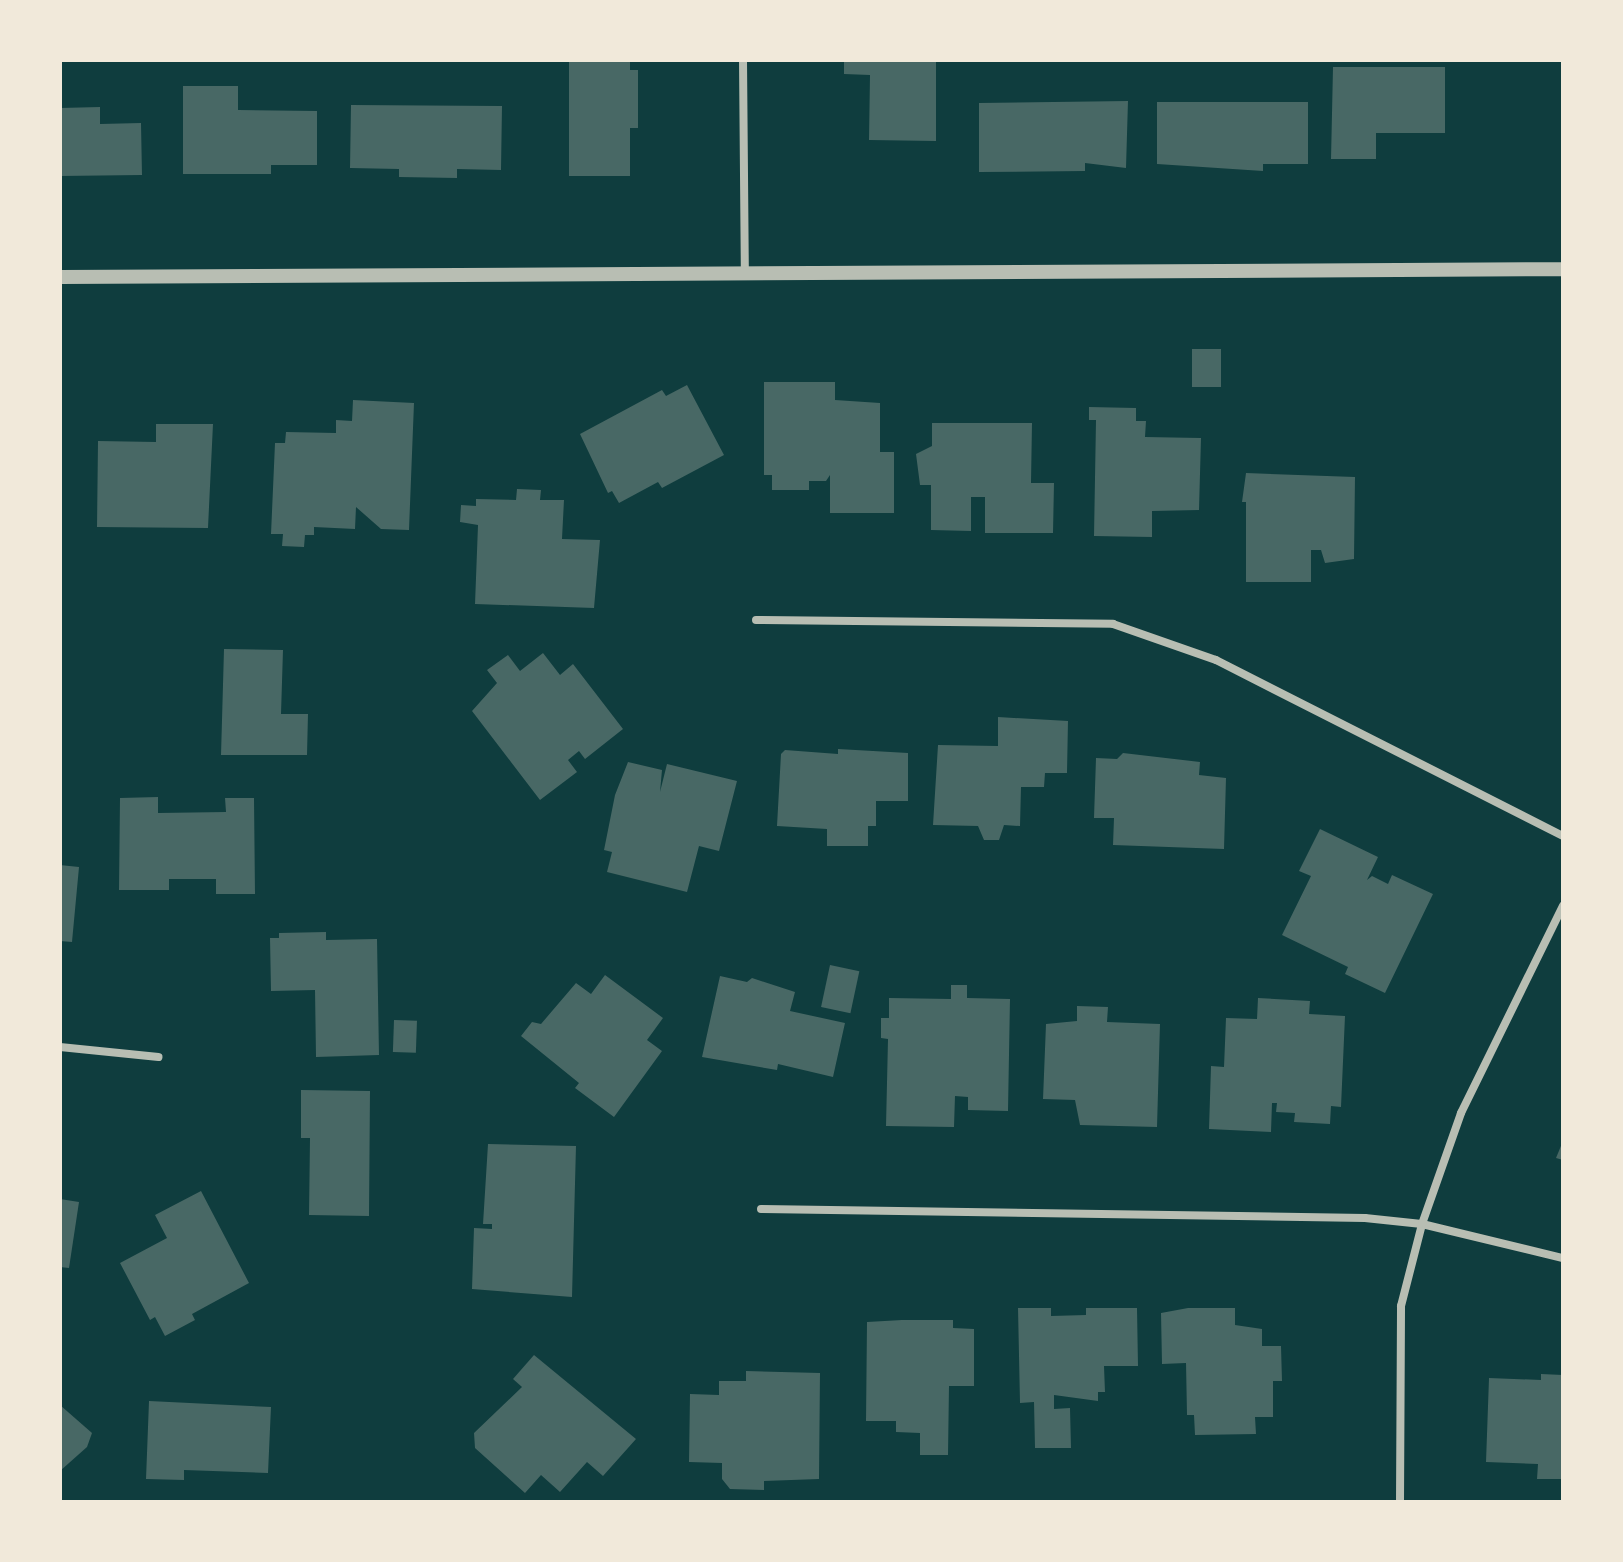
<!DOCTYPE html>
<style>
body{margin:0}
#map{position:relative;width:1623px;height:1562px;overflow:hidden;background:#0f3d3e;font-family:"Fira Sans",sans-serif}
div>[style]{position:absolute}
.building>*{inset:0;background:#486865;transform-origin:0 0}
.minor>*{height:8px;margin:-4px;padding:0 4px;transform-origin:4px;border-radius:4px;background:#b8beb3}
.tertiary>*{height:14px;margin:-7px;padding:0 7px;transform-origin:7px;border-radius:7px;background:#b8beb3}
span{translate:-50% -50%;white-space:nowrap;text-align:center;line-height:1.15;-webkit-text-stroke:8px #f1e9da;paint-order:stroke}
.frame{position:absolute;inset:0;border:62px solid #f1e9da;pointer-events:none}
</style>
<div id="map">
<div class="building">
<div style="clip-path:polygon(569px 60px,630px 60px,630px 70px,638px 70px,638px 128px,630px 128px,630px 176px,569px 176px)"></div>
<div style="clip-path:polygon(844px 60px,936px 60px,936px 141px,869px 140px,870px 75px,844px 74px)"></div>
<div style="clip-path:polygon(1333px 67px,1445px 67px,1445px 133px,1376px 133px,1376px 159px,1331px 159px)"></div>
<div style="clip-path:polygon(183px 86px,238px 86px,238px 110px,317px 111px,317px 165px,271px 165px,271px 174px,183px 174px)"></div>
<div style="clip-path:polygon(1128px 101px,1126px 168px,1085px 163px,1085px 171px,979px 172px,979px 103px)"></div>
<div style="clip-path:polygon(1157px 102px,1308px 102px,1308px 164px,1263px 164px,1263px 171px,1157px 164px)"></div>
<div style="clip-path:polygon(351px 105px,502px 106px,501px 170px,457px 169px,457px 178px,399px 177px,399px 169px,350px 168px)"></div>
<div style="clip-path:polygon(100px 107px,100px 124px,141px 123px,142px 175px,60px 176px,60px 108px)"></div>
<div style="left:1192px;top:349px;width:29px;height:38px"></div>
<div style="clip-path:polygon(764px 382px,835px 382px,835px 400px,880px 403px,880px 452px,894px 452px,894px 513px,830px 513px,830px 475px,826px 481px,809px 481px,809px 490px,772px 490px,772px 475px,764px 475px)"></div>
<div style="clip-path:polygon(687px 385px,724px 455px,662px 488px,658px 482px,619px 503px,612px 491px,608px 493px,580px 434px,662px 390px,666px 396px)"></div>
<div style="clip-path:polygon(353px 400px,414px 403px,409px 530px,381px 529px,356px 507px,355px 529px,314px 527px,314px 535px,305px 535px,304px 547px,282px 546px,283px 534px,271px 534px,275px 443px,285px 443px,286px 432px,336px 433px,336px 420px,352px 421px)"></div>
<div style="clip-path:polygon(1089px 407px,1136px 408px,1136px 421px,1146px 421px,1145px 437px,1201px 438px,1199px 510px,1152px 511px,1152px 537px,1094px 536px,1096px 420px,1089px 420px)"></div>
<div style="clip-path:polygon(932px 423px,1032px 423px,1031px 483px,1054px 483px,1053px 533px,985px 533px,985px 497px,971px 497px,971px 531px,931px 530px,931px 485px,920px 485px,916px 454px,932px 446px)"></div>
<div style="clip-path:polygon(156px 424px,213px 424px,208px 528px,97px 527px,98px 441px,156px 442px)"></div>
<div style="clip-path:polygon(1246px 473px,1355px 477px,1354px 559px,1325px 563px,1321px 550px,1311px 550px,1311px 582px,1246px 582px,1246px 502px,1242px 502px)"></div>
<div style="clip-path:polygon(517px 489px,541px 490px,540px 500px,564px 500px,562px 539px,600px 540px,594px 608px,475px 604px,478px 525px,460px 522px,461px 505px,476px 506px,476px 499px,516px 500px)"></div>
<div style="clip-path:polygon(224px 649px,283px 650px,281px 714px,308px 714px,307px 755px,221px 755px)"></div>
<div style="clip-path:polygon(543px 653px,560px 675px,573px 664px,623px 729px,585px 759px,579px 751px,568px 760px,577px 772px,540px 800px,472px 711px,497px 683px,487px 670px,508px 655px,520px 671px)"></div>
<div style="clip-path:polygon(998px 717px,1068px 721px,1067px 773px,1045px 773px,1044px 787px,1021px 787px,1020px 826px,1004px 825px,999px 840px,984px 840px,978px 826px,933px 825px,938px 745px,998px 746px)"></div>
<div style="clip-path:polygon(838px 749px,908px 753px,908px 801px,876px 801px,876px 826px,868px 826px,868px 846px,827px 846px,827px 829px,777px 826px,781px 754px,785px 750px,838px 754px)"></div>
<div style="clip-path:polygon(1123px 753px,1200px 762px,1199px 775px,1226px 778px,1224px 849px,1113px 845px,1114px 818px,1094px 818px,1096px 758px,1117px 759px)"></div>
<div style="clip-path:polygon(628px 762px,662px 770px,660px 792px,667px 764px,737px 781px,719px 851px,699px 846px,687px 892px,607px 872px,612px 852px,604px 850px,615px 795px)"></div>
<div style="clip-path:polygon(158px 797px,158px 813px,226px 812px,225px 798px,254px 798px,255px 894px,216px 894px,216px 879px,169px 879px,169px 890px,119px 890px,120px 798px)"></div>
<div style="clip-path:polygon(1320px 829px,1378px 857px,1367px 880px,1372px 876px,1388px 884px,1392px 875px,1433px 894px,1385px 993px,1345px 974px,1348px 967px,1282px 935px,1311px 876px,1299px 871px)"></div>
<div style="clip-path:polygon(60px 865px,79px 867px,72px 942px,60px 941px)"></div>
<div style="clip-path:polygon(326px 932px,326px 940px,377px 939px,379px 1055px,316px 1057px,315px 990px,271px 991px,270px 938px,279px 938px,279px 933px)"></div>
<div style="left:830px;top:965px;width:30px;height:43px;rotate:12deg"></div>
<div style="clip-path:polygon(605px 975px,663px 1018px,647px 1040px,662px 1051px,614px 1117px,575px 1088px,579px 1083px,521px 1036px,532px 1022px,541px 1024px,576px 983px,591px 994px)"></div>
<div style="clip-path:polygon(720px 976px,747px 982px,752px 978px,795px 992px,790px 1011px,845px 1023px,833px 1077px,778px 1064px,777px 1070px,702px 1057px)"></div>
<div style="clip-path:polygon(951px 985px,967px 985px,967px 998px,1010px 999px,1008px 1111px,968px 1110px,968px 1097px,955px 1096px,954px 1127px,886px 1126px,888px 1039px,881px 1038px,881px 1018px,889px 1018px,889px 998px,951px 999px)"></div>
<div style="clip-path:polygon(1258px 998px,1310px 1001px,1309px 1014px,1345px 1016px,1341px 1107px,1331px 1106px,1330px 1124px,1294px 1122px,1295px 1113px,1276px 1112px,1277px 1103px,1272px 1103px,1271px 1132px,1209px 1129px,1211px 1066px,1224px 1067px,1226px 1018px,1257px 1019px)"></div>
<div style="clip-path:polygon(1077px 1006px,1108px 1007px,1107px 1022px,1160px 1024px,1157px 1127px,1080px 1125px,1075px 1100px,1043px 1099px,1046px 1024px,1077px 1021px)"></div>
<div style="left:394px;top:1020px;width:23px;height:32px;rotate:2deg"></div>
<div style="clip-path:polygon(301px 1090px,370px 1091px,369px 1216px,309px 1215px,310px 1138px,301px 1138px)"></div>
<div style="clip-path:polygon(1563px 1141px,1563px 1160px,1556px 1158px)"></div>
<div style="clip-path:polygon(488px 1144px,576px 1146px,572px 1297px,472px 1289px,474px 1228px,492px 1229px,492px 1224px,483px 1224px)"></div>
<div style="clip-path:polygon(201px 1191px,249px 1283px,192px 1314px,195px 1320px,165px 1336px,155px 1317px,150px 1320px,120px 1263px,167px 1238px,155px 1215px)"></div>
<div style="clip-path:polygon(60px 1199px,79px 1202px,69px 1268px,60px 1267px)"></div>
<div style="clip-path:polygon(1018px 1308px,1051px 1308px,1051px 1316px,1086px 1315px,1086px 1308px,1137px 1308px,1138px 1366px,1104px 1366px,1105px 1392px,1098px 1392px,1098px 1401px,1054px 1395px,1054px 1409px,1070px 1408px,1071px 1448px,1035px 1448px,1034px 1402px,1020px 1403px)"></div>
<div style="clip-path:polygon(1188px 1308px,1235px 1308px,1235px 1325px,1262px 1329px,1262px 1346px,1281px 1346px,1282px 1381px,1273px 1381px,1273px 1417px,1255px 1417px,1256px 1434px,1195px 1435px,1194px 1415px,1187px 1415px,1186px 1363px,1162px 1364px,1161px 1313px)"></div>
<div style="clip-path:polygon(902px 1320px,953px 1320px,953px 1328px,974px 1329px,974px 1386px,949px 1386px,948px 1455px,920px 1455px,920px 1433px,896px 1432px,896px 1421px,866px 1421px,867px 1322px)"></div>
<div style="clip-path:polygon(534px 1355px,636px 1439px,603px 1476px,587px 1462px,560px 1492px,541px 1475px,525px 1493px,475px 1448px,474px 1433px,522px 1387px,513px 1379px)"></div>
<div style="clip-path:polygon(746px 1371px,820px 1373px,819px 1479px,764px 1481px,764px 1490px,730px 1489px,722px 1479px,722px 1463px,689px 1462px,690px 1394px,719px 1395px,719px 1381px,746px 1381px)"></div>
<div style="clip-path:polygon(1541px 1374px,1563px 1375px,1563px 1479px,1537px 1479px,1538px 1464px,1486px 1462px,1489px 1378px,1541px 1380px)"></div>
<div style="clip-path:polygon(149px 1401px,271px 1407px,268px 1473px,184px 1470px,184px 1480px,146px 1479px)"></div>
<div style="clip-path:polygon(60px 1405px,92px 1433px,87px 1447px,60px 1471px)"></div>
</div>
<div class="minor">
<div style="left:743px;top:60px;width:213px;rotate:89.5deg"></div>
<div style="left:756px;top:620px;width:357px;rotate:0.6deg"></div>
<div style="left:1113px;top:624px;width:109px;rotate:19.3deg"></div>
<div style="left:1216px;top:660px;width:389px;rotate:26.9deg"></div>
<div style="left:60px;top:1047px;width:99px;rotate:5.8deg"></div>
<div style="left:761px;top:1209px;width:604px;rotate:0.85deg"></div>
<div style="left:1365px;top:1218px;width:57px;rotate:6deg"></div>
<div style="left:1422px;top:1224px;width:145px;rotate:13.6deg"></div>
<div style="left:1400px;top:1502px;width:196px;rotate:-89.7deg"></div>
<div style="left:1401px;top:1306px;width:85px;rotate:-75.6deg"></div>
<div style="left:1422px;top:1224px;width:118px;rotate:-70.6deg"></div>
<div style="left:1461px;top:1113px;width:231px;rotate:-63.8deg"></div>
</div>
<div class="tertiary">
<div style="left:60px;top:277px;width:1503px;rotate:-0.3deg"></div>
</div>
<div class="frame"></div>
</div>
